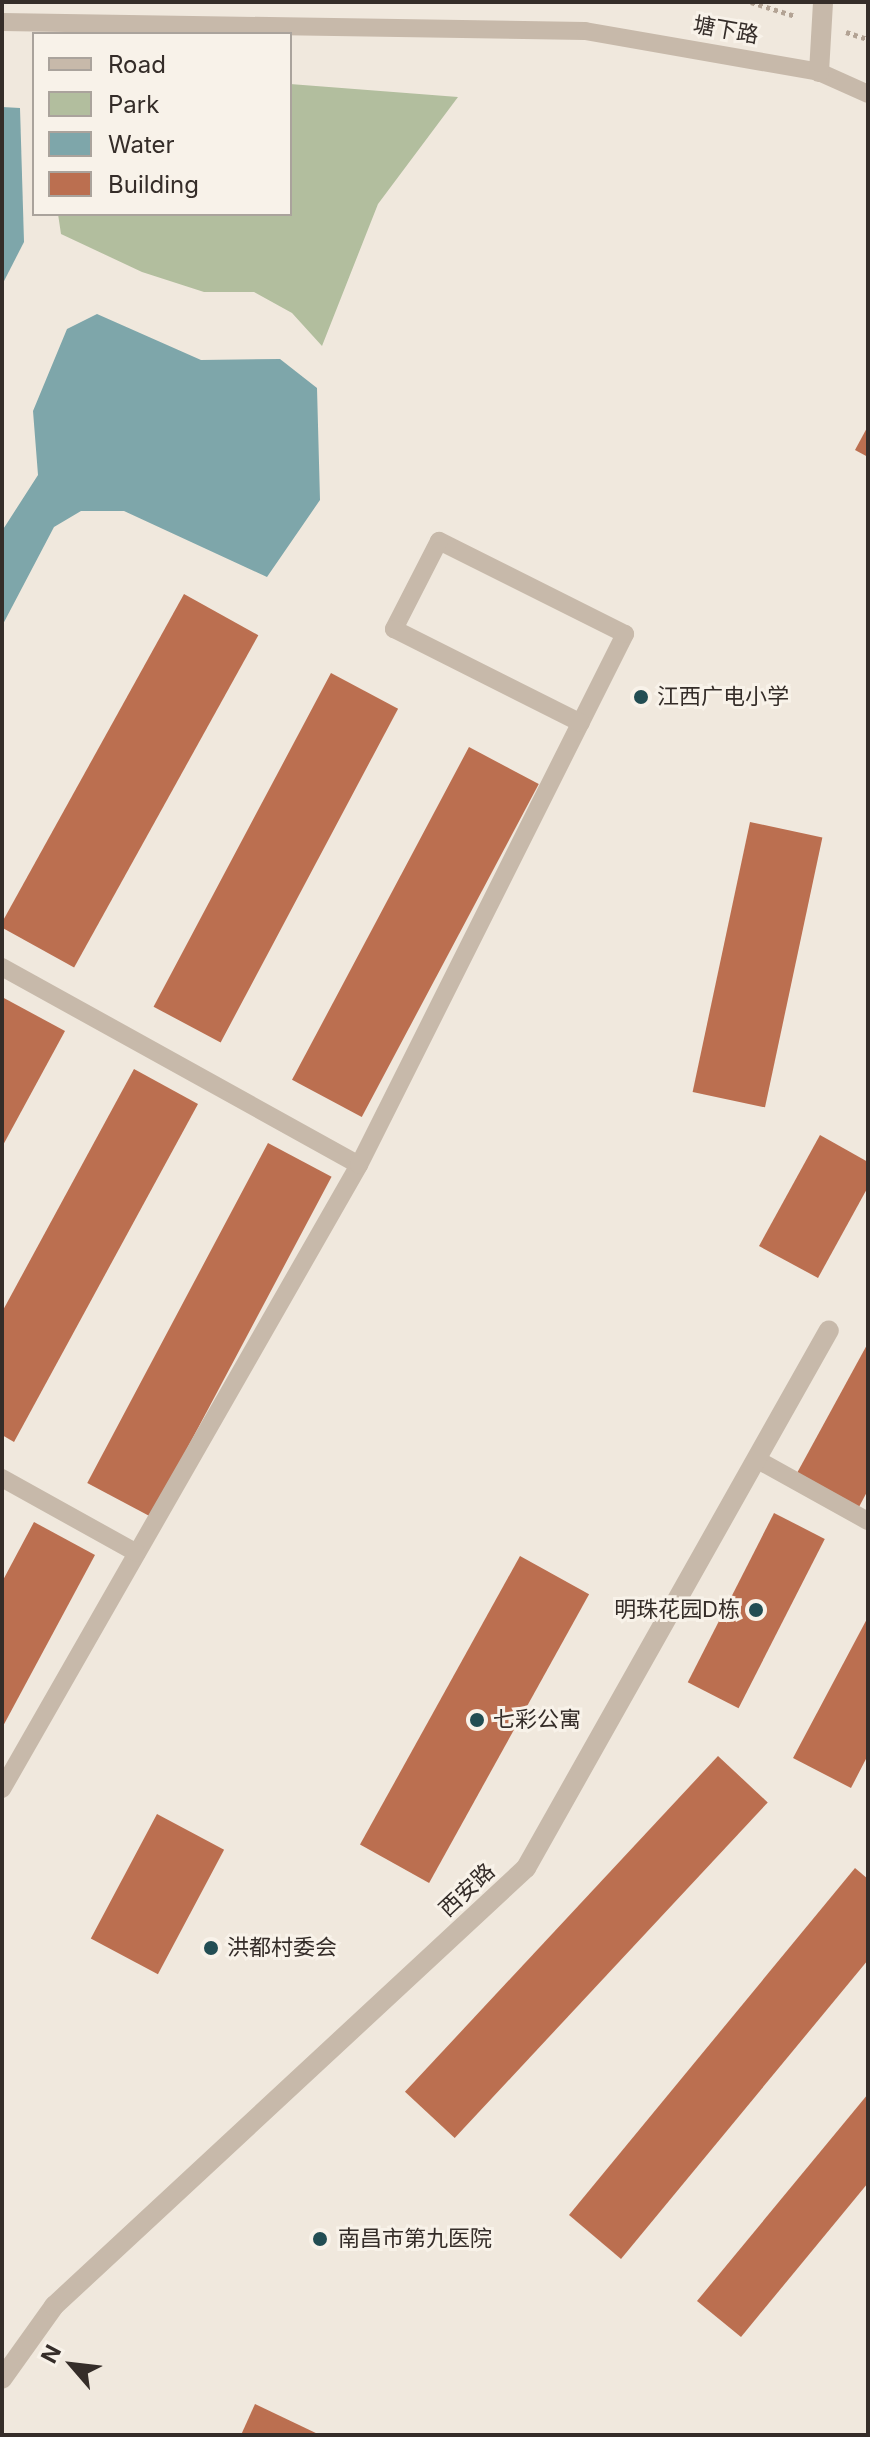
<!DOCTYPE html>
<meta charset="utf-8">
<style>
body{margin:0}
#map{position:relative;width:870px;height:2437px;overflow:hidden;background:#f0e8dd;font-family:Inter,"Noto Sans SC",sans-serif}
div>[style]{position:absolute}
.green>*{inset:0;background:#b2be9e}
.water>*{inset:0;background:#7ea6aa}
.building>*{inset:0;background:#bb6f50;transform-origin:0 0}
.path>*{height:5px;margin-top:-2.5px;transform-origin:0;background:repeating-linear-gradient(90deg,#b3a394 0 4px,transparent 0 8px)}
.service>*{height:18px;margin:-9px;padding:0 9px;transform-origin:9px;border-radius:9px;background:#c7b9aa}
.minor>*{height:20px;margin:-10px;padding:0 10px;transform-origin:10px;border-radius:10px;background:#c7b9aa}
.dots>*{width:22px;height:22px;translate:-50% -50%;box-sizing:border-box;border:4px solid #f8f2e9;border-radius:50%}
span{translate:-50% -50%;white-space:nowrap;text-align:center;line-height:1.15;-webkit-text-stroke:6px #f8f2e9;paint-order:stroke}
.street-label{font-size:22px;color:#352d29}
.poi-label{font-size:22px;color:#352d29}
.left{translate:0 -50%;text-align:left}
.right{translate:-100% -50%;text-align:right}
.frame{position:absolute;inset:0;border:4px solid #352d29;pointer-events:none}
.legend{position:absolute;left:32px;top:32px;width:260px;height:184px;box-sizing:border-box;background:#f8f2e9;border:2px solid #aaa39c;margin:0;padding:10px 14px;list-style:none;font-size:24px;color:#352d29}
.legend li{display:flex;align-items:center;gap:16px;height:40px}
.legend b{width:40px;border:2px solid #aaa39c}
.north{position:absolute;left:32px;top:2325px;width:80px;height:80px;-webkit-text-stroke:6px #f8f2e9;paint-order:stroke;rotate:298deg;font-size:22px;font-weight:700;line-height:32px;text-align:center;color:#352d29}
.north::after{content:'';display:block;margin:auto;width:28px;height:36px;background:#352d29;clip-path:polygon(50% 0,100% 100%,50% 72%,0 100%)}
</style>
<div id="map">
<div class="green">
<div style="clip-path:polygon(290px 84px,458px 97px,378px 204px,322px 346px,292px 313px,254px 292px,204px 292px,142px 272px,61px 234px,58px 214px,290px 214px)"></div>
</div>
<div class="water">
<div style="clip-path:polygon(2px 107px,20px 108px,24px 242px,2px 285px)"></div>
<div style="clip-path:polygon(97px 314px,201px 360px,280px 359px,317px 388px,320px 500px,267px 577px,124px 511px,81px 511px,54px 527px,2px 626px,2px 531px,38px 475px,33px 411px,67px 329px)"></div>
</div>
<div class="building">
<div style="clip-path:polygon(868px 426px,868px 457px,855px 450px)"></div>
<div style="left:184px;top:594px;width:85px;height:380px;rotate:29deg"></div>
<div style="left:331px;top:673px;width:76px;height:378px;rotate:28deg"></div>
<div style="left:469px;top:747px;width:79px;height:377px;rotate:28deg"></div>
<div style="left:750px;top:822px;width:74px;height:276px;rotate:12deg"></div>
<div style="clip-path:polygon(2px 997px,65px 1031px,2px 1147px)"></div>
<div style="clip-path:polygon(134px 1069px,198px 1104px,14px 1442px,2px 1435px,2px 1312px)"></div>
<div style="clip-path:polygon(820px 1135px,868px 1162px,868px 1187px,818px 1278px,759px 1246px)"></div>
<div style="left:268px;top:1143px;width:72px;height:385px;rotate:28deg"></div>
<div style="clip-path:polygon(868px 1343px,868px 1490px,859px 1507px,797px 1473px)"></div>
<div style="left:774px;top:1513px;width:57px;height:190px;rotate:27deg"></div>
<div style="clip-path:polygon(34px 1522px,95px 1555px,2px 1728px,2px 1582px)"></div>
<div style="left:520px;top:1556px;width:79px;height:330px;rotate:29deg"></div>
<div style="clip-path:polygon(868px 1617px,868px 1755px,851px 1788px,793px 1758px)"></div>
<div style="left:718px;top:1756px;width:68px;height:459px;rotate:43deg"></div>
<div style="left:157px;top:1814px;width:76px;height:141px;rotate:28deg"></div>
<div style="clip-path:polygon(855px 1868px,868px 1879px,868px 1960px,621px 2259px,569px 2215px)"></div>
<div style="clip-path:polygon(868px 2094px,868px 2183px,741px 2337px,697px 2301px)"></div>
<div style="clip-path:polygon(255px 2404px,320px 2435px,241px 2435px)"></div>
</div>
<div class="path">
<div style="left:751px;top:2px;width:46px;rotate:17.7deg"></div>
<div style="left:846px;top:32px;width:23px;rotate:18deg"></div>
</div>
<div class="service">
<div style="left:2px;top:22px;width:583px;rotate:0.88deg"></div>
<div style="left:585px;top:31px;width:238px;rotate:9.9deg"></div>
<div style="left:819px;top:72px;width:54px;rotate:24.2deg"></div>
<div style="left:2px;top:967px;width:408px;rotate:29deg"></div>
<div style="left:359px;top:1165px;width:719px;rotate:119.77deg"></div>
<div style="left:359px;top:1165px;width:594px;rotate:-63.39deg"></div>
<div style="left:625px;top:634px;width:208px;rotate:-153.4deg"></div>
<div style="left:439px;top:541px;width:99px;rotate:117.1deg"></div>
<div style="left:394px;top:629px;width:209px;rotate:26.7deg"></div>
<div style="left:756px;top:1459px;width:128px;rotate:29deg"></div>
<div style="left:2px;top:1478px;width:154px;rotate:29.1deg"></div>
</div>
<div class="minor">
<div style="left:819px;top:72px;width:70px;rotate:-86.7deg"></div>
<div style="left:2px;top:2379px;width:90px;rotate:-54.5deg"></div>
<div style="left:54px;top:2306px;width:644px;rotate:-42.86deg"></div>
<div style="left:526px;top:1868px;width:617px;rotate:-60.61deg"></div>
</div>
<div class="dots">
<div style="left:641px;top:697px;background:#224d53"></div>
<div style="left:756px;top:1610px;background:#224d53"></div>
<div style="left:477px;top:1720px;background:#224d53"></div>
<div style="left:211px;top:1948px;background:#224d53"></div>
<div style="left:320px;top:2239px;background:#224d53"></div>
</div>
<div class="street-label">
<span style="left:726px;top:30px;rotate:10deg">塘下路</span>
<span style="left:467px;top:1890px;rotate:-43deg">西安路</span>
</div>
<div class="poi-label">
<span class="left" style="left:657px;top:697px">江西广电小学</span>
<span class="right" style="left:740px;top:1610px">明珠花园D栋</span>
<span class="left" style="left:493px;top:1720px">七彩公寓</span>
<span class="left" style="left:227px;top:1948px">洪都村委会</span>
<span class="left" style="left:338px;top:2239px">南昌市第九医院</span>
</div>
<div class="frame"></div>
<ul class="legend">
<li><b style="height:10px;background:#c7b9aa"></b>Road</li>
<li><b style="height:22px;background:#b2be9e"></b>Park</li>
<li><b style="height:22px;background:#7ea6aa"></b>Water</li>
<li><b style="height:22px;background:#bb6f50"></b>Building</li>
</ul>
<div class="north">N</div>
</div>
